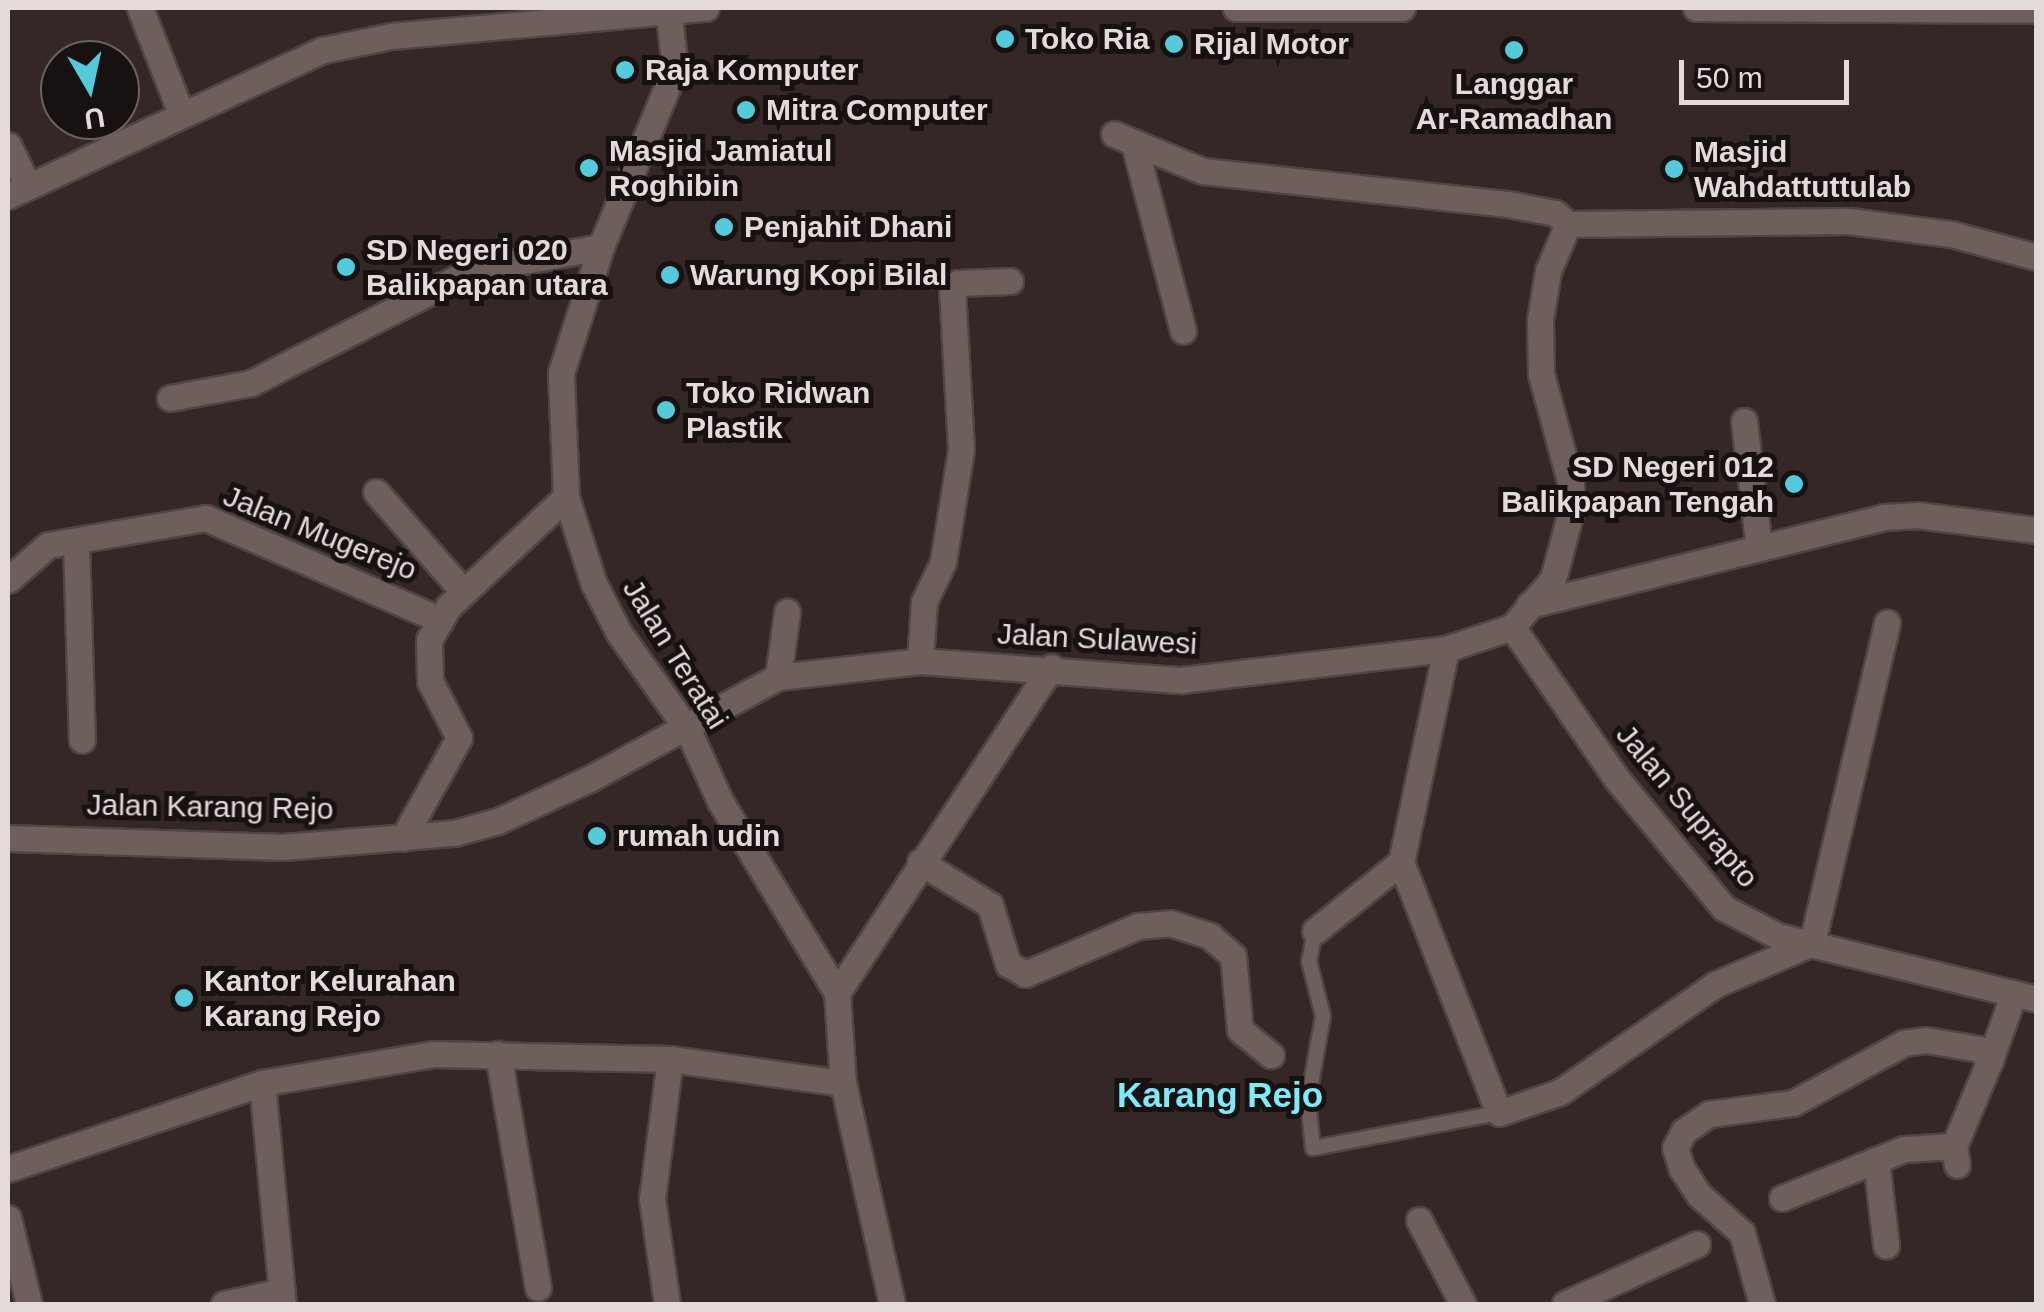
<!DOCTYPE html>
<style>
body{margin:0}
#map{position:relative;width:2044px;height:1312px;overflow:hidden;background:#342725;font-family:Arial,sans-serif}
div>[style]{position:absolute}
.roads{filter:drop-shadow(2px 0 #4f4543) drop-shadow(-2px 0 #4f4543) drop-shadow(0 2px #4f4543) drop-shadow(0 -2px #4f4543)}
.service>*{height:14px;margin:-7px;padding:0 7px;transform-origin:7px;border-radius:7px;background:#6e5f5d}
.minor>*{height:25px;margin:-12.5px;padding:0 12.5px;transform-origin:12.5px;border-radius:12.5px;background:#6e5f5d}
.tertiary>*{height:25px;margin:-12.5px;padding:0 12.5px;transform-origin:12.5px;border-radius:12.5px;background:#6e5f5d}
.dots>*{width:28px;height:28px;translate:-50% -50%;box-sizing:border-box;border:5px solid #171211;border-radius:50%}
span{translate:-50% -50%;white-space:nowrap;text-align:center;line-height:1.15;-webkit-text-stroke:10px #171211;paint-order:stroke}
.poi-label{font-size:30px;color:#e3dad9;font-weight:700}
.left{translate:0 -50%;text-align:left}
.right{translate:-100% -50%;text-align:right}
.street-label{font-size:30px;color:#e3dad9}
.quarter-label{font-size:35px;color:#80eaf8;font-weight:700}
.frame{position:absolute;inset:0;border:10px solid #e3dad9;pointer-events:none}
.north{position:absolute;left:40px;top:40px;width:100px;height:100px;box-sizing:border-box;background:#171211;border:2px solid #696261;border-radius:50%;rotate:171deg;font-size:28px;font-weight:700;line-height:40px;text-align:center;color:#e3dad9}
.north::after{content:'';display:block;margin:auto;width:35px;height:45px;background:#53cbda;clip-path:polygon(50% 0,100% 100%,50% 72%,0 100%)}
.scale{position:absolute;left:1679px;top:60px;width:170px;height:45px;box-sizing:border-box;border:5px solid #e3dad9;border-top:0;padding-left:12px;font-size:30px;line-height:35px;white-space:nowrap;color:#e3dad9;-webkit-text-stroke:8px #171211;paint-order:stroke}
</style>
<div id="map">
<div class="roads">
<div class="service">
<div style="left:1315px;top:931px;width:31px;rotate:101deg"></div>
<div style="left:1309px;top:961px;width:57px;rotate:75.7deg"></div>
<div style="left:1323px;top:1016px;width:85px;rotate:100.1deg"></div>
<div style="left:1308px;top:1100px;width:48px;rotate:84.1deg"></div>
<div style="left:1313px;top:1148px;width:189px;rotate:-10.7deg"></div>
</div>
<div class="minor">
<div style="left:140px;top:8px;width:113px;rotate:68.7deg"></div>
<div style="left:668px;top:8px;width:60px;rotate:83.3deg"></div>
<div style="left:675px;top:68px;width:194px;rotate:112.5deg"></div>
<div style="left:601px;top:247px;width:132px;rotate:107.6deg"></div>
<div style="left:561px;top:373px;width:124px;rotate:87.7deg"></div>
<div style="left:566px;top:497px;width:91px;rotate:72.2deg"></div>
<div style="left:594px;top:584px;width:55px;rotate:63deg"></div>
<div style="left:619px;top:633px;width:119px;rotate:54.6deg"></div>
<div style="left:688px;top:730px;width:78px;rotate:65.7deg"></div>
<div style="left:720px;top:801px;width:225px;rotate:58.6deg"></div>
<div style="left:837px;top:993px;width:90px;rotate:86.2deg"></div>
<div style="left:843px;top:1083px;width:226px;rotate:77.5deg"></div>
<div style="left:1114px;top:134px;width:96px;rotate:22.6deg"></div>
<div style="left:1203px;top:171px;width:307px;rotate:6.2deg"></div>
<div style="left:1508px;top:204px;width:48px;rotate:10.8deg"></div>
<div style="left:1555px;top:213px;width:17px;rotate:40deg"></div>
<div style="left:1134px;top:143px;width:194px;rotate:75.4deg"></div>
<div style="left:8px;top:145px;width:46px;rotate:64deg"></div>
<div style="left:170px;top:398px;width:82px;rotate:-10.5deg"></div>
<div style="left:251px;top:383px;width:249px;rotate:-27deg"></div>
<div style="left:473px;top:270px;width:130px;rotate:-10.2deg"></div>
<div style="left:1744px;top:421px;width:128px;rotate:83.3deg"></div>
<div style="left:376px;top:492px;width:133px;rotate:48.7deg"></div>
<div style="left:76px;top:541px;width:199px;rotate:88.3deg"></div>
<div style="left:8px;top:580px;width:53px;rotate:-41.2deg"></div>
<div style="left:48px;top:545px;width:160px;rotate:-9.7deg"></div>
<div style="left:206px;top:518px;width:256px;rotate:23.5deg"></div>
<div style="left:1529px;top:605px;width:366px;rotate:-13.9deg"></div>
<div style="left:1884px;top:517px;width:33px;rotate:-3deg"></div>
<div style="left:1917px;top:515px;width:120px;rotate:7.2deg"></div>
<div style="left:1512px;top:627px;width:63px;rotate:-49.5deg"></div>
<div style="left:1553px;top:579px;width:66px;rotate:-75.1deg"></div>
<div style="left:1570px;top:515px;width:30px;rotate:-88deg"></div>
<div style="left:1571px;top:485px;width:115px;rotate:-105.1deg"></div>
<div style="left:1541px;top:374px;width:54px;rotate:-91.1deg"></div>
<div style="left:1540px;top:320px;width:50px;rotate:-80.7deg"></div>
<div style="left:1548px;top:271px;width:51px;rotate:-66.9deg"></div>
<div style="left:1568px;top:224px;width:281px;rotate:-0.6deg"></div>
<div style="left:1849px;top:221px;width:103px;rotate:7.3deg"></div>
<div style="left:1951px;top:234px;width:88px;rotate:15.1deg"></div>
<div style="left:1512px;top:627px;width:183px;rotate:55.4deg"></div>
<div style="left:1616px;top:778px;width:169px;rotate:50.3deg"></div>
<div style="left:1724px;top:908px;width:61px;rotate:27.4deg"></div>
<div style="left:1778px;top:936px;width:266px;rotate:13.7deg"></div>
<div style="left:1446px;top:649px;width:218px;rotate:101.9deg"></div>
<div style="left:1401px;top:862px;width:269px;rotate:68.7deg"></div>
<div style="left:1499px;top:1113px;width:65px;rotate:-19deg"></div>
<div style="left:1560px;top:1092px;width:190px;rotate:-34.7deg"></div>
<div style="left:1716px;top:984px;width:104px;rotate:-23.1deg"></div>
<div style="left:1812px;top:943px;width:329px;rotate:-76.8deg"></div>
<div style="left:920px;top:661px;width:59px;rotate:-86.1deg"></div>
<div style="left:924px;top:602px;width:44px;rotate:-64.6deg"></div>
<div style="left:943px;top:562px;width:114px;rotate:-80.9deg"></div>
<div style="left:961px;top:449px;width:159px;rotate:-93.2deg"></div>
<div style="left:952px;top:290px;width:9px;rotate:-49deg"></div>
<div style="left:958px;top:283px;width:52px;rotate:-2.2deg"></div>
<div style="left:778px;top:677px;width:66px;rotate:-82.1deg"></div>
<div style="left:8px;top:838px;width:275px;rotate:1.9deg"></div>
<div style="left:283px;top:847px;width:172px;rotate:-4.7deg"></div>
<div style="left:454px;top:833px;width:46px;rotate:-15.3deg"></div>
<div style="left:498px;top:821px;width:102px;rotate:-24.8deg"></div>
<div style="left:591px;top:778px;width:213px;rotate:-28.4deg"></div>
<div style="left:778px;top:677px;width:143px;rotate:-6.4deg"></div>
<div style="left:920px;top:661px;width:262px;rotate:4.2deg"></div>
<div style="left:1181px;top:680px;width:267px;rotate:-6.7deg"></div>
<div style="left:1446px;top:649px;width:70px;rotate:-18.4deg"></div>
<div style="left:403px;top:838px;width:115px;rotate:-60.8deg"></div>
<div style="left:459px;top:738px;width:64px;rotate:-117deg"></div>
<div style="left:430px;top:681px;width:41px;rotate:-91.4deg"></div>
<div style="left:429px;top:640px;width:39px;rotate:-60deg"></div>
<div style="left:449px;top:606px;width:160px;rotate:-43deg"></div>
<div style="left:920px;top:862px;width:82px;rotate:31.6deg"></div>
<div style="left:990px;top:905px;width:62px;rotate:73deg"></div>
<div style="left:1008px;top:964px;width:20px;rotate:30deg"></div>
<div style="left:1025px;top:974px;width:123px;rotate:-23deg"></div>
<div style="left:1138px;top:926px;width:32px;rotate:-5deg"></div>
<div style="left:1170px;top:923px;width:42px;rotate:18deg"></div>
<div style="left:1210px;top:936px;width:30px;rotate:41deg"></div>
<div style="left:1233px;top:956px;width:74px;rotate:84.6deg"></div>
<div style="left:1240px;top:1030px;width:40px;rotate:39deg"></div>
<div style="left:1315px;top:931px;width:110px;rotate:-38.7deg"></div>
<div style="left:837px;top:993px;width:390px;rotate:-56.7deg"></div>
<div style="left:498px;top:1054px;width:237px;rotate:80.3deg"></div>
<div style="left:1990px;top:1060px;width:71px;rotate:-70.3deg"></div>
<div style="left:262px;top:1083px;width:222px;rotate:84.6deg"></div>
<div style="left:1876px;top:1160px;width:86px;rotate:83.3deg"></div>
<div style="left:8px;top:1169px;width:268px;rotate:-18.7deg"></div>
<div style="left:262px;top:1083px;width:173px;rotate:-9.6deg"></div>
<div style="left:433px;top:1054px;width:237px;rotate:1.2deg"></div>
<div style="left:670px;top:1059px;width:175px;rotate:7.9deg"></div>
<div style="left:1782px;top:1198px;width:131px;rotate:-21.9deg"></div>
<div style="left:1904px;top:1149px;width:50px;rotate:-3.4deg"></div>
<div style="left:8px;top:1218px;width:89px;rotate:76.3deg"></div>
<div style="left:1419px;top:1220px;width:95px;rotate:62.4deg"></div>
<div style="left:224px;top:1304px;width:59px;rotate:-12.6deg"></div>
<div style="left:667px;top:1304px;width:106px;rotate:-98.1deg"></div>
<div style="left:652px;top:1199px;width:141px;rotate:-82.7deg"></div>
<div style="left:1565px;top:1304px;width:145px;rotate:-24.4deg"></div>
<div style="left:1762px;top:1304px;width:74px;rotate:-105.7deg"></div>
<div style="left:1742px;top:1233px;width:57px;rotate:-138.5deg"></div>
<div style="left:1699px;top:1195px;width:31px;rotate:-123deg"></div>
<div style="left:1682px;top:1169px;width:22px;rotate:-108deg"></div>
<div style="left:1675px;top:1148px;width:19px;rotate:-62deg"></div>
<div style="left:1684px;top:1131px;width:30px;rotate:-34deg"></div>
<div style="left:1709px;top:1114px;width:85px;rotate:-7.5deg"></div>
<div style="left:1793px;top:1103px;width:126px;rotate:-28.4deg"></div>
<div style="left:1904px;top:1043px;width:22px;rotate:-8deg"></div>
<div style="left:1926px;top:1040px;width:54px;rotate:9.6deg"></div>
<div style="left:1979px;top:1049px;width:16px;rotate:45deg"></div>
<div style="left:1990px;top:1060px;width:93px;rotate:112.7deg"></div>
<div style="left:1954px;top:1146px;width:19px;rotate:81deg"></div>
</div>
<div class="tertiary">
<div style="left:1236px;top:8px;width:166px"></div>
<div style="left:1696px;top:8px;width:340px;rotate:0.3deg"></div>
<div style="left:8px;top:196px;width:347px;rotate:-24.9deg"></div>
<div style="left:323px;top:50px;width:69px;rotate:-11.6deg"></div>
<div style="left:391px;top:36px;width:316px;rotate:-5.1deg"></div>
</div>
</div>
<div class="dots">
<div style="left:1005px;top:39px;background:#53cbda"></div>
<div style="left:1174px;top:44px;background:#53cbda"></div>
<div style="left:1514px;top:50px;background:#53cbda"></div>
<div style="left:625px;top:70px;background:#53cbda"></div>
<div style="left:746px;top:110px;background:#53cbda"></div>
<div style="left:589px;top:168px;background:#53cbda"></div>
<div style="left:1674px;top:169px;background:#53cbda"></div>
<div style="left:724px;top:227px;background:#53cbda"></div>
<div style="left:346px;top:267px;background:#53cbda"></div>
<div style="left:670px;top:275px;background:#53cbda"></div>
<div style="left:666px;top:410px;background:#53cbda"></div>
<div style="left:1794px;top:484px;background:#53cbda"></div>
<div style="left:597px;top:836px;background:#53cbda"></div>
<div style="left:184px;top:998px;background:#53cbda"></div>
</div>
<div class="poi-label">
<span class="left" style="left:1025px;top:39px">Toko Ria</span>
<span class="left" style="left:1194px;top:44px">Rijal Motor</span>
<span class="left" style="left:645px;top:70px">Raja Komputer</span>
<span style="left:1514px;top:101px">Langgar<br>Ar-Ramadhan</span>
<span class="left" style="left:766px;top:110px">Mitra Computer</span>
<span class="left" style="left:609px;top:168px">Masjid Jamiatul<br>Roghibin</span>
<span class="left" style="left:1694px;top:169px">Masjid<br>Wahdattuttulab</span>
<span class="left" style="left:744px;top:227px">Penjahit Dhani</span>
<span class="left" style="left:366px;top:267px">SD Negeri 020<br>Balikpapan utara</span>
<span class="left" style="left:690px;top:275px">Warung Kopi Bilal</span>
<span class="left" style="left:686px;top:410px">Toko Ridwan<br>Plastik</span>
<span class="right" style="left:1774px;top:484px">SD Negeri 012<br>Balikpapan Tengah</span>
<span class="left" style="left:617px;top:836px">rumah udin</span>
<span class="left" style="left:204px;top:998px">Kantor Kelurahan<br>Karang Rejo</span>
</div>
<div class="street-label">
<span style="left:320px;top:533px;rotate:22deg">Jalan Mugerejo</span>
<span style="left:1097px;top:639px;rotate:3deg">Jalan Sulawesi</span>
<span style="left:675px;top:654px;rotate:58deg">Jalan Teratai</span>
<span style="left:1687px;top:806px;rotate:50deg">Jalan Suprapto</span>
<span style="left:210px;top:807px;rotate:1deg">Jalan Karang Rejo</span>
</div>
<div class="quarter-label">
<span style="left:1220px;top:1095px">Karang Rejo</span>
</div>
<div class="frame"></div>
<div class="north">U</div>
<div class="scale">50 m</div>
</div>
